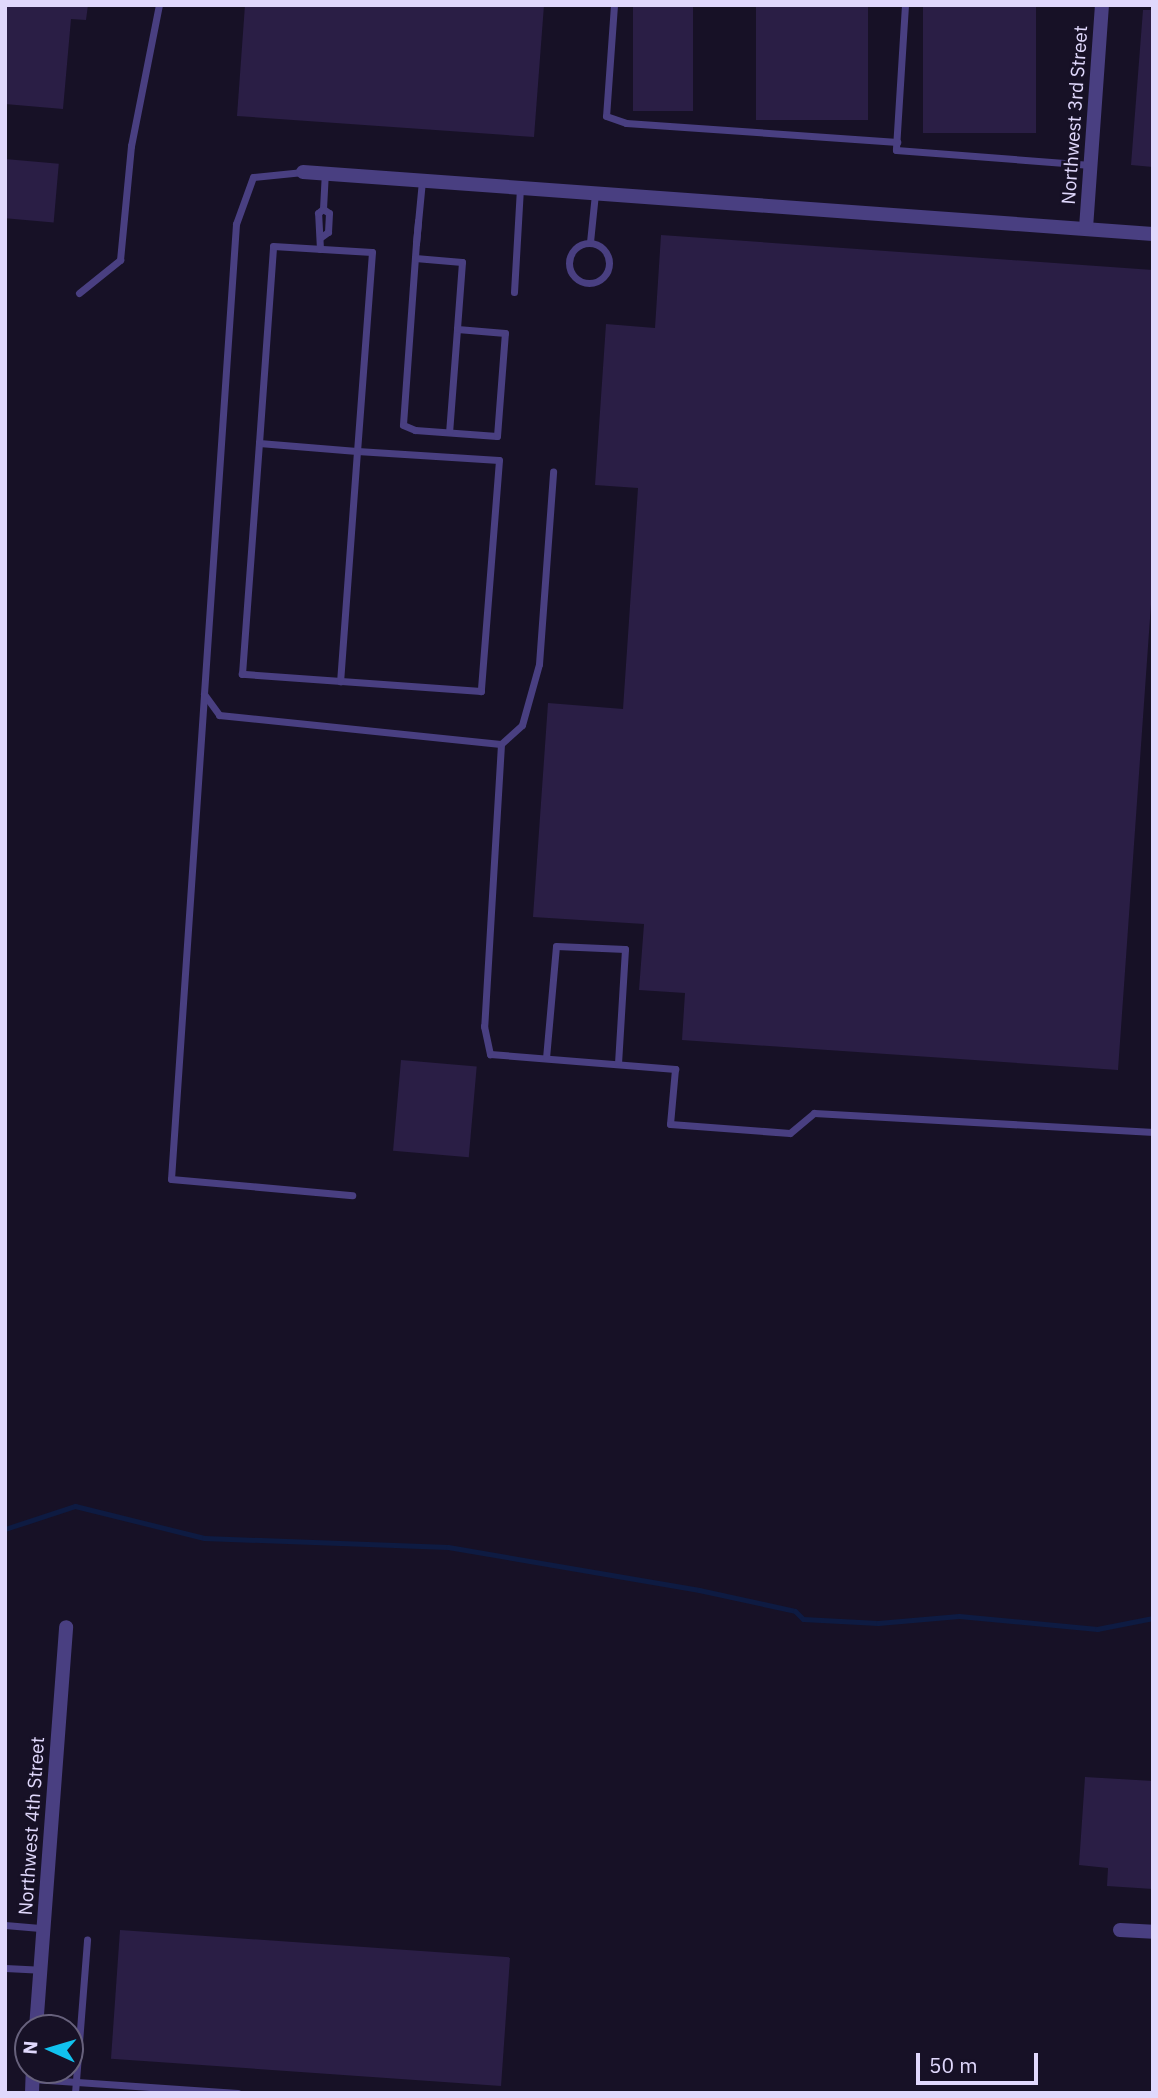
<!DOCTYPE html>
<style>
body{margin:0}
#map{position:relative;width:1158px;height:2098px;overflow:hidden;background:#171126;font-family:"IBM Plex Sans",sans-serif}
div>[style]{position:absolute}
.stream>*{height:5px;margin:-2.5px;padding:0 2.5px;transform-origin:2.5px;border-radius:2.5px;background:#0e1b42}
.building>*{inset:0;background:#2a1e45;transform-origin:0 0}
.service>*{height:7px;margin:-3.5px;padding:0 3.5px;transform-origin:3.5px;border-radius:3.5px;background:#493f81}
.service>.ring{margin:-3.5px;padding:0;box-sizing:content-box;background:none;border:7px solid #493f81;border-radius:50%}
.minor>*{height:14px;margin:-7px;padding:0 7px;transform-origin:7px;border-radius:7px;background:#493f81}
span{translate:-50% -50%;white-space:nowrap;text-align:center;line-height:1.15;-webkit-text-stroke:5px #171126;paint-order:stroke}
.street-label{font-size:19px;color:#e0d8fc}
.frame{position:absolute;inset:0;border:7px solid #e0d8fc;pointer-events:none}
.north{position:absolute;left:14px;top:2014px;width:70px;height:70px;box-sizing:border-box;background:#171126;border:2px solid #67617c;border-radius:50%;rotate:274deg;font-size:19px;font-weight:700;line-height:28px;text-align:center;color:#e0d8fc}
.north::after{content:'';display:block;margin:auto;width:24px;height:32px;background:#11c2ef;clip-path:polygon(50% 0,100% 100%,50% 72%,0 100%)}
.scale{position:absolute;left:916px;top:2053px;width:122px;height:32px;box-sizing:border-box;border:4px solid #e0d8fc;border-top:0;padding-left:9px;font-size:21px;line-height:24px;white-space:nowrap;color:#e0d8fc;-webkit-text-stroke:5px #171126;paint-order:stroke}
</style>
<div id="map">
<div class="stream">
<div style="left:5px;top:1529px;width:74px;rotate:-18.2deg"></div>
<div style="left:75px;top:1506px;width:133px;rotate:13.9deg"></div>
<div style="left:204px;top:1538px;width:244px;rotate:2.1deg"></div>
<div style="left:448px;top:1547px;width:255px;rotate:9.7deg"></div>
<div style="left:699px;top:1590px;width:98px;rotate:12.3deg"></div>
<div style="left:795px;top:1611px;width:11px;rotate:45deg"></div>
<div style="left:803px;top:1619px;width:75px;rotate:3.1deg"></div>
<div style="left:878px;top:1623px;width:81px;rotate:-4.9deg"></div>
<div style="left:959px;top:1616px;width:139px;rotate:5.4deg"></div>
<div style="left:1097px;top:1629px;width:57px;rotate:-11.1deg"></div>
</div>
<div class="building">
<div style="clip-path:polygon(5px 5px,88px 5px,86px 20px,71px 19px,63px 109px,5px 104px)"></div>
<div style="clip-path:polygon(245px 5px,544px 5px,534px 137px,237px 116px)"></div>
<div style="left:633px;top:5px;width:60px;height:106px"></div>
<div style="left:756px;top:5px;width:112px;height:115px"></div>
<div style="left:923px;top:5px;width:113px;height:128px"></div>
<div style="clip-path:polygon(1143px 10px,1153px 10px,1153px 167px,1131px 165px)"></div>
<div style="left:5px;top:159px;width:54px;height:59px;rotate:5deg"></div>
<div style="clip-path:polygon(661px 235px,1153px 270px,1153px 576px,1118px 1070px,682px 1040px,685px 993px,639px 990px,644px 924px,533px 917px,548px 703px,623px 709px,638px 488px,595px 485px,606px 324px,655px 328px)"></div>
<div style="left:401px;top:1060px;width:76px;height:91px;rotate:5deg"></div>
<div style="clip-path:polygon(1085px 1777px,1153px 1781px,1153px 1889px,1107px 1886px,1108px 1868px,1079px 1865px)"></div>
<div style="left:120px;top:1930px;width:391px;height:129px;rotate:4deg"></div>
</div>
<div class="service">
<div style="left:614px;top:5px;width:111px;rotate:94.1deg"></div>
<div style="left:606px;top:116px;width:21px;rotate:19deg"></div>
<div style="left:626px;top:123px;width:272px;rotate:4deg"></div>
<div style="left:905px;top:5px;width:145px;rotate:93.6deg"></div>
<div style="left:896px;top:150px;width:195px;rotate:4.4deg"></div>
<div style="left:303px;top:172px;width:50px;rotate:174.3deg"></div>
<div style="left:253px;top:177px;width:50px;rotate:109.9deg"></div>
<div style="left:236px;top:224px;width:471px;rotate:93.9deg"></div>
<div style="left:204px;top:694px;width:26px;rotate:54deg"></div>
<div style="left:219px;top:715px;width:283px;rotate:5.9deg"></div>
<div style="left:501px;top:744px;width:283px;rotate:93.4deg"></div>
<div style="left:484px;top:1026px;width:29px;rotate:78deg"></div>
<div style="left:490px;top:1054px;width:186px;rotate:4.6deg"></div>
<div style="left:675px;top:1069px;width:55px;rotate:95.2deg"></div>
<div style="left:670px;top:1124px;width:120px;rotate:4.3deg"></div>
<div style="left:790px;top:1133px;width:31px;rotate:-40deg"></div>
<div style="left:814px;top:1113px;width:340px;rotate:3.2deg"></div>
<div style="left:323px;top:209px;width:35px;rotate:-87deg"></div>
<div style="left:418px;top:221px;width:22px;rotate:95deg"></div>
<div style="left:416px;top:243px;width:62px;rotate:-84.5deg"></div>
<div style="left:590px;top:242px;width:48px;rotate:-84.1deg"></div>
<div class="ring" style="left:569px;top:243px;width:33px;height:33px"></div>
<div style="left:416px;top:243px;width:182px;rotate:94.1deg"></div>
<div style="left:403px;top:425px;width:13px;rotate:23deg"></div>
<div style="left:415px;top:430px;width:82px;rotate:4.2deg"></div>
<div style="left:497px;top:436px;width:103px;rotate:-85.6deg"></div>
<div style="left:505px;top:333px;width:48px;rotate:-175.2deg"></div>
<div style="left:457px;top:329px;width:103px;rotate:94.4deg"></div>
<div style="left:320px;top:249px;width:36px;rotate:-93deg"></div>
<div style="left:318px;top:213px;width:6px;rotate:-39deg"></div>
<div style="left:323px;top:209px;width:7px;rotate:34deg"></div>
<div style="left:329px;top:213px;width:19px;rotate:93deg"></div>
<div style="left:328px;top:232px;width:9px;rotate:144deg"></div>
<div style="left:415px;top:258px;width:47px;rotate:4.9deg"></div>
<div style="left:462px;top:262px;width:67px;rotate:94.3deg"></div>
<div style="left:514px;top:292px;width:104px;rotate:-86.7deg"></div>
<div style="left:79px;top:293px;width:53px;rotate:-38.8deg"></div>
<div style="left:120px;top:260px;width:115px;rotate:-84.5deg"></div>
<div style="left:131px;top:146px;width:144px;rotate:-78.8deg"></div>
<div style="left:259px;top:443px;width:98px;rotate:4.7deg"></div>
<div style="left:357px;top:451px;width:142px;rotate:3.6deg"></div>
<div style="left:499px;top:460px;width:232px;rotate:94.5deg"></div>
<div style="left:481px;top:691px;width:240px;rotate:-175.9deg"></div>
<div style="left:242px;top:674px;width:232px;rotate:-85.8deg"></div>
<div style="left:259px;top:443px;width:197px;rotate:-85.9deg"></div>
<div style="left:273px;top:246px;width:99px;rotate:3.5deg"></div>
<div style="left:372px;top:252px;width:200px;rotate:94.3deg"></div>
<div style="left:357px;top:451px;width:231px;rotate:94.2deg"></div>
<div style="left:204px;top:695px;width:485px;rotate:93.9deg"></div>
<div style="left:171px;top:1179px;width:182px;rotate:5.1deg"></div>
<div style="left:501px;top:744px;width:28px;rotate:-42deg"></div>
<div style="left:522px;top:725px;width:63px;rotate:-74.4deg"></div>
<div style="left:539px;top:664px;width:193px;rotate:-85.8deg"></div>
<div style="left:546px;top:1058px;width:112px;rotate:-84.9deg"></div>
<div style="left:556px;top:946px;width:69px;rotate:2.5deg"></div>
<div style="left:625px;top:949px;width:114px;rotate:93.5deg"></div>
<div style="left:5px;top:1925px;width:38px;rotate:5deg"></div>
<div style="left:5px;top:1968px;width:35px;rotate:3deg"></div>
<div style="left:33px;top:2079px;width:205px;rotate:3.9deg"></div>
<div style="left:75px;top:2093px;width:154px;rotate:-85.5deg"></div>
</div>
<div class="minor">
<div style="left:303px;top:172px;width:852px;rotate:4.17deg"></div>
<div style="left:1086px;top:228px;width:224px;rotate:-85.9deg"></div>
<div style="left:1120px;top:1930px;width:33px;rotate:3deg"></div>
<div style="left:36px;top:2028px;width:402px;rotate:-85.7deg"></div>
<div style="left:32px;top:2093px;width:23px;rotate:-88deg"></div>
</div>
<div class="street-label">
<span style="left:1075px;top:115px;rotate:-86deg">Northwest 3rd Street</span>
<span style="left:32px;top:1826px;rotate:-86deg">Northwest 4th Street</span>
</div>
<div class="frame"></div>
<div class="north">N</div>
<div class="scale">50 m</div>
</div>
